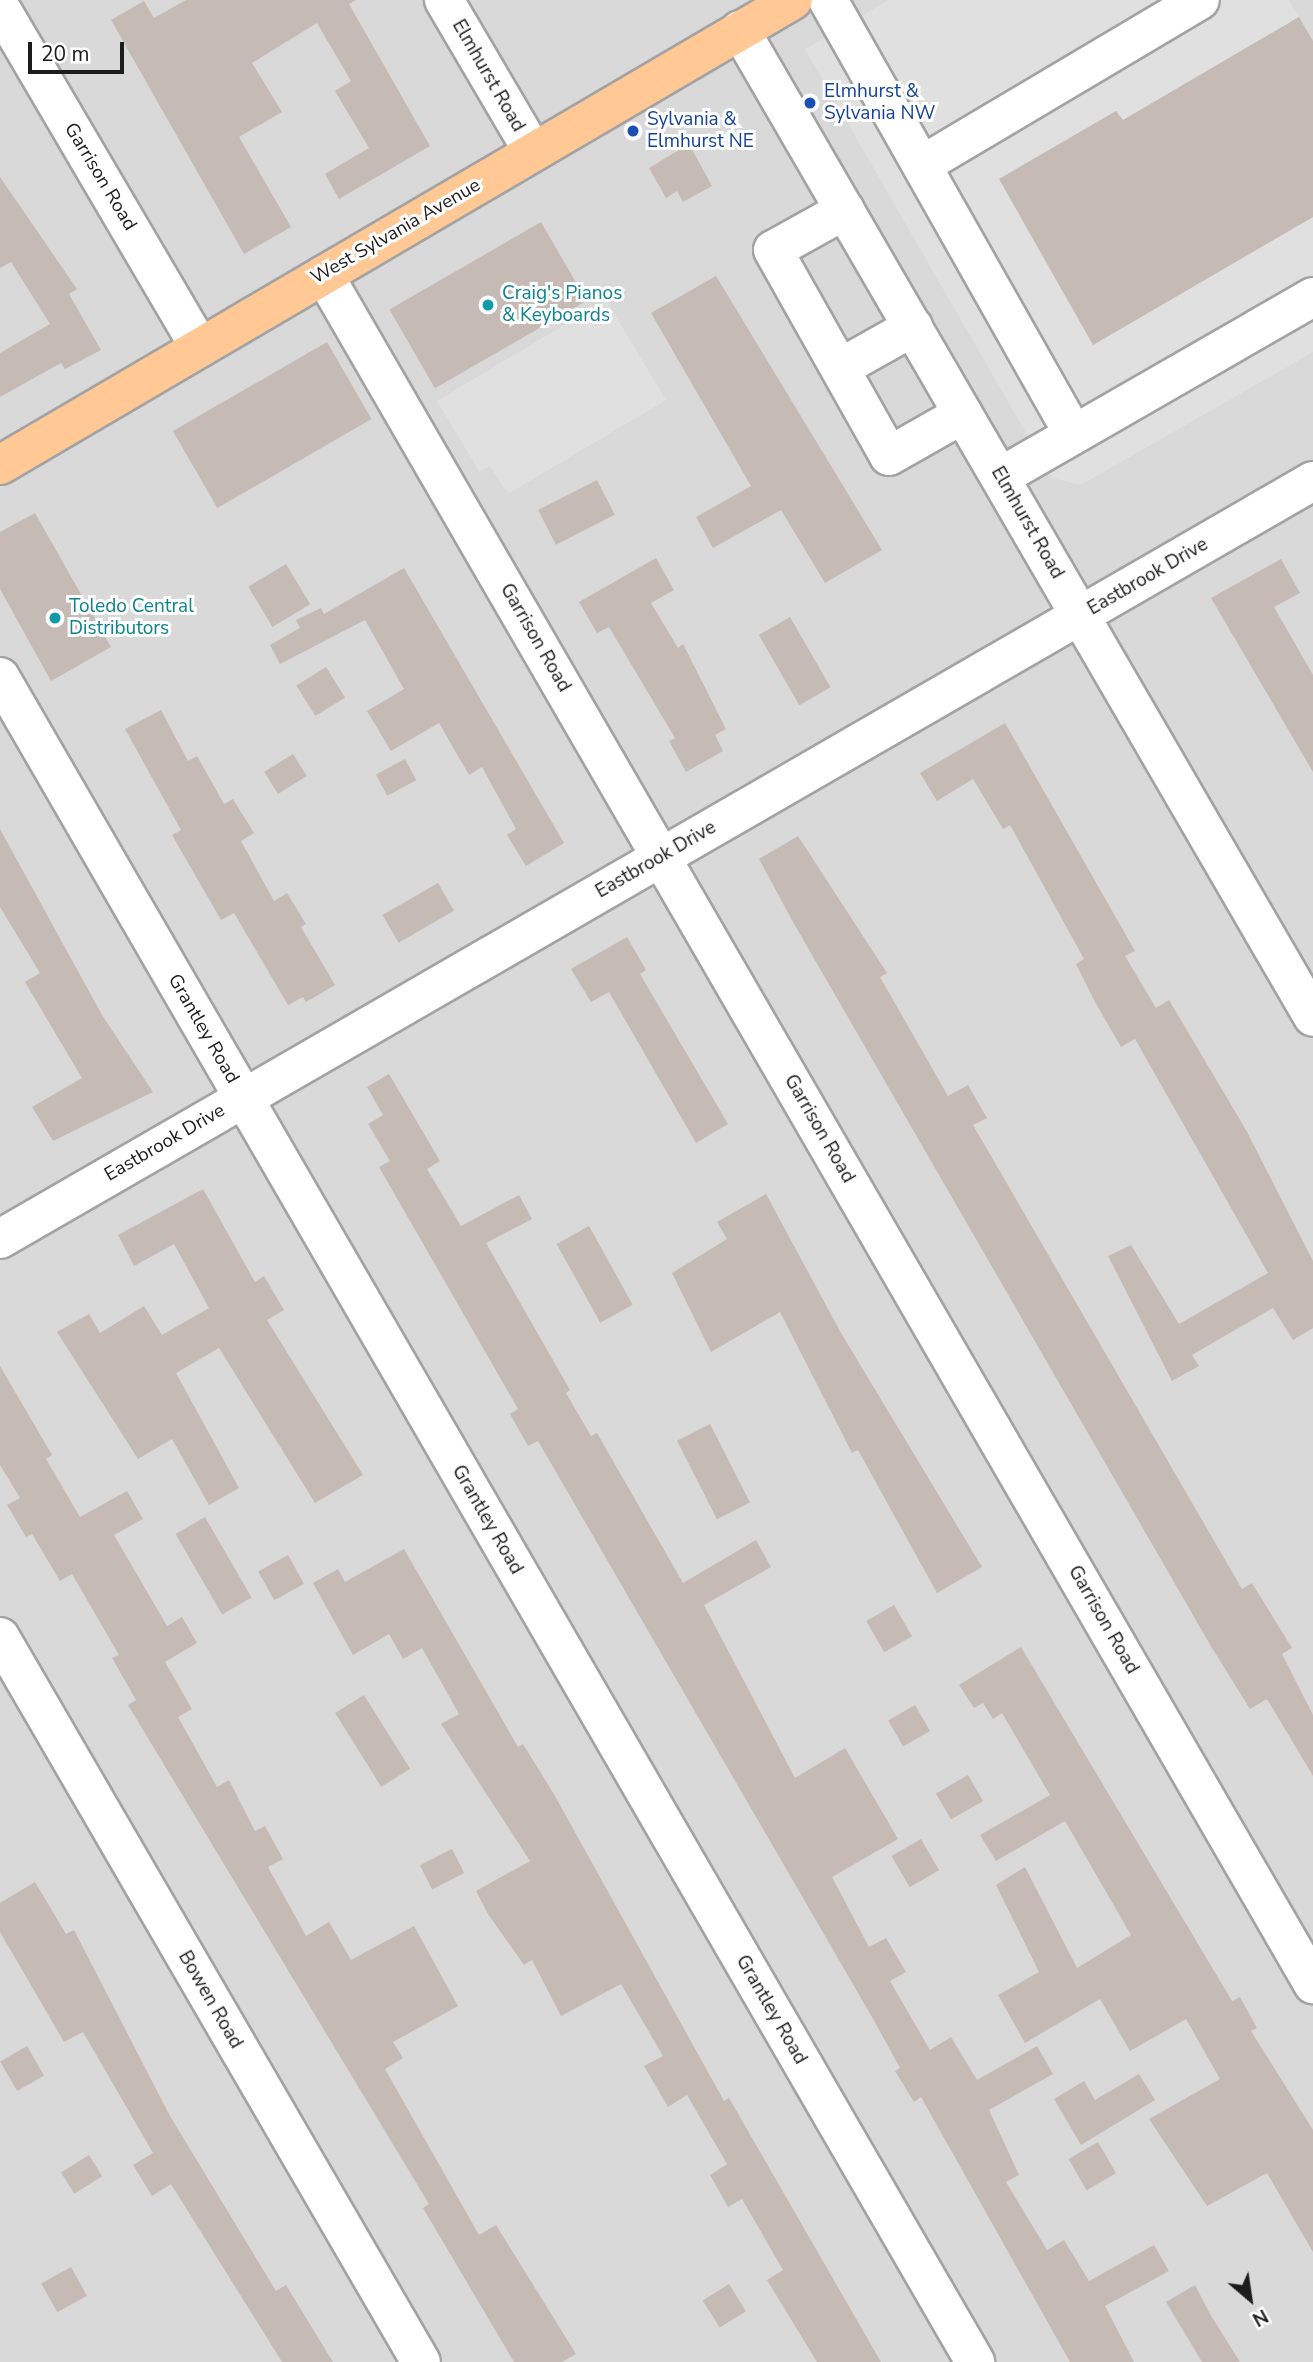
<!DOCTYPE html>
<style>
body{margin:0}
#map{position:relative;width:1313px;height:2362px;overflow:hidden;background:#eee9e1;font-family:"Nunito Sans",sans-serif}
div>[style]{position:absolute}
.residential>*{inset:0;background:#dad9d9;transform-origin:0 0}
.parking>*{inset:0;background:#e0e0e0}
.building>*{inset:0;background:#c6bab4;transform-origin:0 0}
.roads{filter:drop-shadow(2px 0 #a3a3a3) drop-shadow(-2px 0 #a3a3a3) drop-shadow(0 2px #a3a3a3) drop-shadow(0 -2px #a3a3a3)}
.minor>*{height:38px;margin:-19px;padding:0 19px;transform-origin:19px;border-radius:19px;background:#fff}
.major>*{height:38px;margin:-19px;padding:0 19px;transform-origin:19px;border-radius:19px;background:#ffc895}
.dots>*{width:19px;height:19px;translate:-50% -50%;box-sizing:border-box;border:4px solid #fff;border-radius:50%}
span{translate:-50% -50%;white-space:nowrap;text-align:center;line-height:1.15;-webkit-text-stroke:6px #fff;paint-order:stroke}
.street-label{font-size:19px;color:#1c1c1c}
.transit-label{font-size:19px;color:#164399}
.left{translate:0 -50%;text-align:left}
.culture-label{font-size:19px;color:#0d838f}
.north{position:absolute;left:1215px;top:2264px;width:70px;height:70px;-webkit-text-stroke:5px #fff;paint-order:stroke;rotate:151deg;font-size:19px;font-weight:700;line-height:28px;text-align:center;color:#1c1c1c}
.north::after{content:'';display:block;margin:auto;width:24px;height:32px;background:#1c1c1c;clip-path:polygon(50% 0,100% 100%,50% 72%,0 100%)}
.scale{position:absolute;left:28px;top:42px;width:96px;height:32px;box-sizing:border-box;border:4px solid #1c1c1c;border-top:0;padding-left:9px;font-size:21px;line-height:24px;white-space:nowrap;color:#1c1c1c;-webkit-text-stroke:5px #fff;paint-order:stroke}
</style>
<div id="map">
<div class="residential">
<div style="left:0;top:0;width:1313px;height:2362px"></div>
</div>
<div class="parking">
<div style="clip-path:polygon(889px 0,1289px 0,1299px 17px,1123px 120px,1093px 345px,1313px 217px,1313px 352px,1081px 485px,1052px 478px,805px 49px)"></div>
<div style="clip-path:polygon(606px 300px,666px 400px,508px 494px,490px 466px,479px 471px,437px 401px)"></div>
</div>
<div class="building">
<div style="clip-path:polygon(186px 0,356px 0,349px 4px,430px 146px,339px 199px,325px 174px,369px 148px,335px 91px,351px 81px,317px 23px,252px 63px,282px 112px,239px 137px,291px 227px,244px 254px,111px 20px,144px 1px,154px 18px)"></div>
<div style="clip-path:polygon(1299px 17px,1313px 41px,1313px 217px,1093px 345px,999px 179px,1116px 111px,1123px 120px)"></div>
<div style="clip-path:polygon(689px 144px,712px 186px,683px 202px,677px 191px,666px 198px,649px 168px)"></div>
<div style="clip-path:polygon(0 177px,77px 289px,69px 294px,101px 350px,65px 369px,61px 363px,0 397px,0 353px,50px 324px,11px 262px,0 268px)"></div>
<div style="left:541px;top:222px;width:91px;height:175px;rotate:60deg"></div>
<div style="clip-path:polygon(716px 276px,882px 550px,825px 583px,781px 510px,713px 548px,696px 517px,751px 486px,651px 313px)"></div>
<div style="left:327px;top:342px;width:89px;height:178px;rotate:60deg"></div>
<div style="left:597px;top:480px;width:39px;height:66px;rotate:63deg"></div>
<div style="clip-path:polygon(35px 513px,111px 647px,51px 681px,0 589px,0 532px)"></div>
<div style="clip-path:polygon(656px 558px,674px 590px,651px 603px,678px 648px,683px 644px,726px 729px,715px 735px,723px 751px,686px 772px,669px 741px,675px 738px,609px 627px,597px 633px,579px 602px)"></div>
<div style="clip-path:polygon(1281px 559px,1300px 593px,1274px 607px,1313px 675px,1313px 772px,1211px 598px)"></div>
<div style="left:286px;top:564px;width:47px;height:44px;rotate:59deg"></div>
<div style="clip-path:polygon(404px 568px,564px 843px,526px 866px,507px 835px,516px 829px,482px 767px,469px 775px,439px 723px,391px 751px,367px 711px,404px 689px,365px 620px,280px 664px,270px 645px,300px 628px,296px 620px,321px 608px,324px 614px)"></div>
<div style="left:790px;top:617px;width:81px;height:36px;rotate:60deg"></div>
<div style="left:326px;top:667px;width:36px;height:35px;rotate:58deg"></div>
<div style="clip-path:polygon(161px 710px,188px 761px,197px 756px,224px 804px,233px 799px,254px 833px,241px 841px,274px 901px,287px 893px,306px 924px,301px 927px,335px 985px,306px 1002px,303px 997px,288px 1005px,234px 913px,221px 920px,172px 835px,181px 830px,125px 729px)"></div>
<div style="clip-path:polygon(1005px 723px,1135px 951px,1125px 956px,1156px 1008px,1169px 1000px,1246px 1130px,1313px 1261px,1313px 1328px,1293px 1340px,1273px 1308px,1192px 1355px,1199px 1366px,1172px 1381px,1108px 1256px,1131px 1245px,1179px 1324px,1268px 1273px,1135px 1039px,1121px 1047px,1095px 1002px,1076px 964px,1084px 959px,1010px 825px,1003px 829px,973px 779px,937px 801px,920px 773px)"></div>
<div style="left:293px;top:754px;width:26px;height:34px;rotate:58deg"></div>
<div style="left:405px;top:759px;width:24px;height:33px;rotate:62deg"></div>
<div style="clip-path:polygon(0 829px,102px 1015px,153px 1092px,53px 1141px,32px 1107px,82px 1078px,25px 982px,40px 973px,0 907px)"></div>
<div style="clip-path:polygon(798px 836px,887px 973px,880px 977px,948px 1096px,968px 1085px,987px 1118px,973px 1125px,1242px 1589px,1252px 1583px,1292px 1648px,1282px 1654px,1313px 1715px,1313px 1776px,1267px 1699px,1250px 1709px,1212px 1648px,793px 922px,759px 859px)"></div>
<div style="left:438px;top:883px;width:32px;height:64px;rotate:60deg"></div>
<div style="clip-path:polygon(627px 937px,646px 970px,640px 974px,728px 1124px,696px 1143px,609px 992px,591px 1002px,571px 969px)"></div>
<div style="clip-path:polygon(389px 1074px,440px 1161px,427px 1169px,461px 1226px,519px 1195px,532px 1219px,486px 1243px,570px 1390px,566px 1393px,591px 1436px,597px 1433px,683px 1583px,756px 1540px,771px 1567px,704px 1605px,795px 1778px,845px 1748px,898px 1839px,832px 1877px,869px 1947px,886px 1938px,906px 1972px,890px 1981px,930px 2050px,951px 2037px,977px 2080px,1037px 2046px,1053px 2074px,989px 2110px,1019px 2175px,1006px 2182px,1047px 2250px,1064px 2240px,1089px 2281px,1154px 2245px,1169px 2271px,1105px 2306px,1134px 2362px,1070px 2362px,921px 2097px,914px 2102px,895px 2071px,900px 2068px,872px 2017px,538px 1441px,528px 1446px,510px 1414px,518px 1409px,379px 1167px,390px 1161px,368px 1124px,383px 1115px,367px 1087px)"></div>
<div style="clip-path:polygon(203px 1189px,255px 1282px,264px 1276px,284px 1310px,267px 1320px,363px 1475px,315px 1503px,219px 1348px,176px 1373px,239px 1488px,209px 1505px,172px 1439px,138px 1459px,57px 1332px,89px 1314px,100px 1333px,144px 1306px,162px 1335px,209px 1308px,174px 1244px,134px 1266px,118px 1235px)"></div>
<div style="clip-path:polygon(766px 1194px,841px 1333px,982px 1567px,937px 1593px,858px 1450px,852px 1453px,780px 1312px,711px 1352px,672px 1273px,727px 1239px,717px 1222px)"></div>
<div style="left:589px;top:1226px;width:90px;height:37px;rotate:61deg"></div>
<div style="clip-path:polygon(0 1366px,52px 1455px,46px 1459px,80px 1517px,127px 1491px,143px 1519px,114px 1535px,167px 1626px,182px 1617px,197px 1643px,165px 1662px,192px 1709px,178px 1717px,217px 1787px,229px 1780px,255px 1831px,265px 1826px,283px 1859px,268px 1867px,306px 1936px,329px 1922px,351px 1960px,414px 1926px,458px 2006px,393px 2042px,403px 2058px,385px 2069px,479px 2235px,496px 2225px,576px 2354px,562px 2362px,514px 2362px,423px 2208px,429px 2204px,128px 1705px,136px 1700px,112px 1658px,119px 1655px,72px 1574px,60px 1581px,32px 1534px,26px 1537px,7px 1505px,20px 1498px,0 1465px)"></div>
<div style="left:710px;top:1424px;width:88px;height:37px;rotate:63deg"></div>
<div style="left:205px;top:1517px;width:93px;height:34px;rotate:60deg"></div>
<div style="clip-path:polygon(404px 1549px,518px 1747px,523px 1744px,555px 1796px,724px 2101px,729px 2098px,881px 2362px,817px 2362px,767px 2280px,783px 2270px,742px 2199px,728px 2207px,710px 2175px,727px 2164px,687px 2095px,668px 2107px,644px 2066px,663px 2056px,621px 1984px,561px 2016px,532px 1960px,524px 1965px,488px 1914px,476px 1891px,530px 1861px,441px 1724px,459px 1714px,422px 1648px,403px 1659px,389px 1634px,353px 1655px,313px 1583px,338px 1569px,345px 1582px)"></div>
<div style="left:288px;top:1555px;width:33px;height:34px;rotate:61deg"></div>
<div style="left:894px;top:1605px;width:36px;height:32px;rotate:60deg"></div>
<div style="clip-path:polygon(1021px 1647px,1232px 2001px,1240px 1997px,1257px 2028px,1251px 2031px,1313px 2130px,1313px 2252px,1267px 2173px,1207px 2206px,1149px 2119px,1220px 2079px,1186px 2019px,1130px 2051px,1100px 1999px,1025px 2043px,998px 1995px,1039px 1972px,996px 1885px,1025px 1867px,1077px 1968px,1131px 1935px,1065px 1821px,996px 1861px,980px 1835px,1050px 1795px,1002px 1713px,993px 1719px,983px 1703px,974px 1708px,959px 1685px)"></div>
<div style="left:364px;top:1695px;width:87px;height:34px;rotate:58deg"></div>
<div style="left:915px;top:1705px;width:30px;height:31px;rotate:60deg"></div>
<div style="left:968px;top:1775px;width:30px;height:37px;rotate:60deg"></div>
<div style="left:921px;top:1839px;width:36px;height:34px;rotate:60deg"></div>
<div style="left:452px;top:1849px;width:27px;height:36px;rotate:63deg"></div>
<div style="clip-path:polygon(35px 1882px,66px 1934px,74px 1930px,170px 2116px,276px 2291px,286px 2285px,333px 2362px,282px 2362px,171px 2184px,152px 2196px,133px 2165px,153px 2153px,83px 2032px,64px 2042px,0 1932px,0 1903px)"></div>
<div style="left:27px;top:2046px;width:34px;height:31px;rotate:60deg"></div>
<div style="clip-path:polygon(1139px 2074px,1155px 2100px,1081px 2145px,1054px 2099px,1084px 2081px,1095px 2100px)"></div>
<div style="left:1098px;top:2142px;width:36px;height:34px;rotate:60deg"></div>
<div style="left:89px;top:2155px;width:25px;height:33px;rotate:58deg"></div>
<div style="left:71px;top:2267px;width:33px;height:34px;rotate:61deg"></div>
<div style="left:729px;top:2284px;width:32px;height:31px;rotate:58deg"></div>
<div style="clip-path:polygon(1195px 2285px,1210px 2314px,1240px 2362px,1202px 2362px,1166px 2302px)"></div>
</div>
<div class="roads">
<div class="minor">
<div style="left:444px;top:0;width:176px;rotate:59.6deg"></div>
<div style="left:828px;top:0;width:499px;rotate:60.5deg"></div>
<div style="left:0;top:7px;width:395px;rotate:59.6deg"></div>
<div style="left:740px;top:30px;width:1141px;rotate:59.86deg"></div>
<div style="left:922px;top:165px;width:323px;rotate:-30.7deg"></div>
<div style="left:845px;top:210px;width:82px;rotate:150.9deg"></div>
<div style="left:773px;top:250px;width:236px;rotate:60.6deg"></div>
<div style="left:889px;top:456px;width:85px;rotate:-29.6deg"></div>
<div style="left:324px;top:275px;width:1975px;rotate:59.94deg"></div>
<div style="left:840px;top:368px;width:84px;rotate:-29.3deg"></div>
<div style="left:1000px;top:477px;width:361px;rotate:-29.9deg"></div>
<div style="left:0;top:677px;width:1947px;rotate:59.94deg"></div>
<div style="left:0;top:1239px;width:1516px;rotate:-30deg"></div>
<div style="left:0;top:1637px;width:838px;rotate:59.86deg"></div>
</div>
<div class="major">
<div style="left:0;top:465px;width:919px;rotate:-30.39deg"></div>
</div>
</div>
<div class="dots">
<div style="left:810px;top:103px;background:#1a4fb4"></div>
<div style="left:633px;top:131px;background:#1a4fb4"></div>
<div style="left:488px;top:305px;background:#0f9aa8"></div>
<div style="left:55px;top:618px;background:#0f9aa8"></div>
</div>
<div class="street-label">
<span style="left:488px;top:76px;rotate:60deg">Elmhurst Road</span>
<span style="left:100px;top:177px;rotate:59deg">Garrison Road</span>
<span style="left:396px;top:232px;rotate:-30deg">West Sylvania Avenue</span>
<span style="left:1027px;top:523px;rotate:60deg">Elmhurst Road</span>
<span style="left:1148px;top:577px;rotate:-30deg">Eastbrook Drive</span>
<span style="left:535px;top:638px;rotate:60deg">Garrison Road</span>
<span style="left:656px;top:860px;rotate:-30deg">Eastbrook Drive</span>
<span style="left:203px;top:1029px;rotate:60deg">Grantley Road</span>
<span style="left:819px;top:1129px;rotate:60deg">Garrison Road</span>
<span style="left:165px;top:1143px;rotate:-30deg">Eastbrook Drive</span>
<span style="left:487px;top:1520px;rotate:60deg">Grantley Road</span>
<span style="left:1103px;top:1620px;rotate:60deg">Garrison Road</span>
<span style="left:210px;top:2000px;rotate:60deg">Bowen Road</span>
<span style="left:771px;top:2010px;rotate:60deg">Grantley Road</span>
</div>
<div class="transit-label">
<span class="left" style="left:824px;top:103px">Elmhurst &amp;<br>Sylvania NW</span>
<span class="left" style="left:647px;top:131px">Sylvania &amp;<br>Elmhurst NE</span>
</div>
<div class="culture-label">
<span class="left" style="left:502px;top:305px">Craig's Pianos<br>&amp; Keyboards</span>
<span class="left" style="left:69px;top:618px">Toledo Central<br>Distributors</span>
</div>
<div class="north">N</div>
<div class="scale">20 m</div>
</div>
